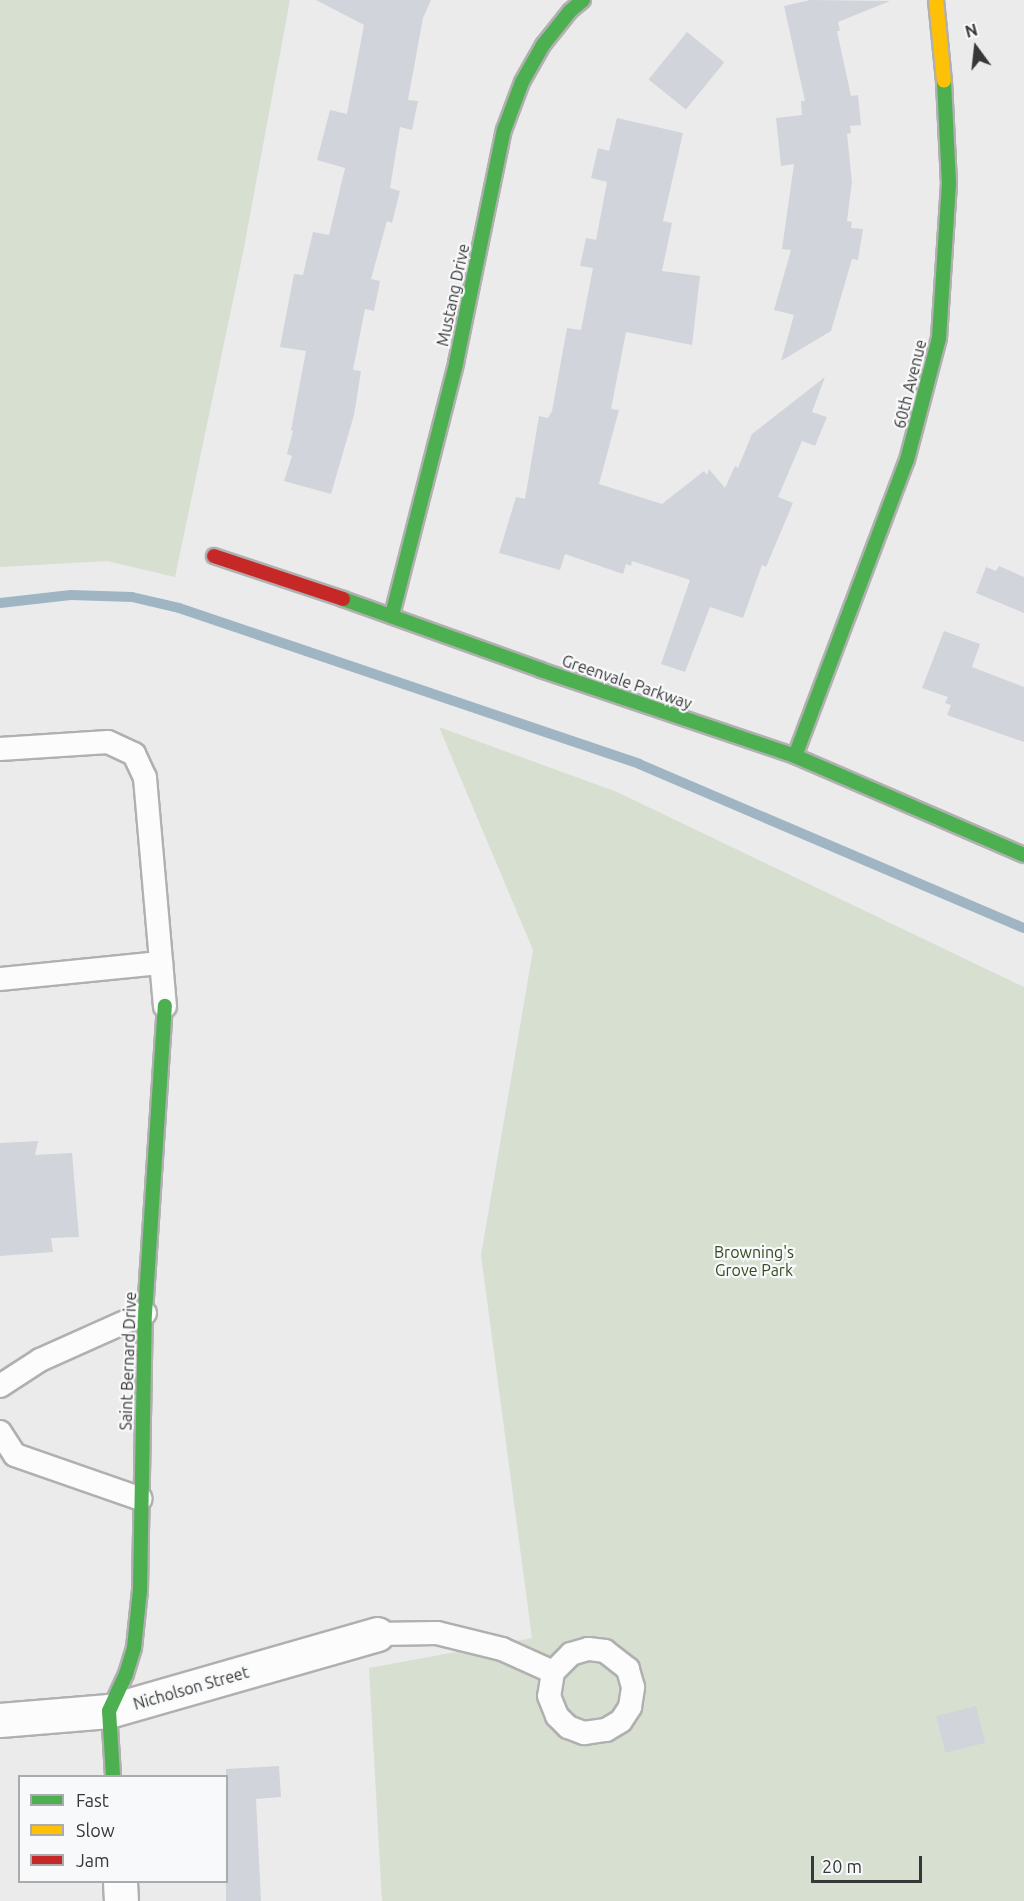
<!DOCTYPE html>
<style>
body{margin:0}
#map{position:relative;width:1024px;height:1901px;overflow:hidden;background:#ebebec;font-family:Ubuntu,sans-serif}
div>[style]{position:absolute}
.green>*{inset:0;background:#d7dfd1}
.stream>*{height:10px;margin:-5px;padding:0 5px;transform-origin:5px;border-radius:5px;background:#a0b5c3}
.building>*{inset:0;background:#d1d4da;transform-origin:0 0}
.roads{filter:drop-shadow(2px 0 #b0b0b0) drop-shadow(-2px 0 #b0b0b0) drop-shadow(0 2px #b0b0b0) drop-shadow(0 -2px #b0b0b0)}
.lane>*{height:22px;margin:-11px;padding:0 11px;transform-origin:11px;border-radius:11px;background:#fcfcfc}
.street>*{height:33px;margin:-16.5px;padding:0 16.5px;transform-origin:16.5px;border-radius:16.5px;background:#fcfcfc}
.fast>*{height:14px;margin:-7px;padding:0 7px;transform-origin:7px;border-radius:7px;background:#4caf50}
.slow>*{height:14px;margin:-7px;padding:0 7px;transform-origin:7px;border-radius:7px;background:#ffc107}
.jam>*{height:14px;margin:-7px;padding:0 7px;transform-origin:7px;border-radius:7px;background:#c62828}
span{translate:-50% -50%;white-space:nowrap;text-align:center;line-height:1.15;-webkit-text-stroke:4.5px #f8f9fa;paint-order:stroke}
.street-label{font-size:16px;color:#373738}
.park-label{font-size:16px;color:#334a1e}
.legend{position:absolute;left:18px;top:1775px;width:210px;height:108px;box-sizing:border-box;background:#f8f9fa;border:2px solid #ababac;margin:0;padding:8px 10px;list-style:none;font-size:18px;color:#373738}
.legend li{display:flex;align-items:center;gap:12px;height:30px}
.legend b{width:30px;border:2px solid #ababac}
.north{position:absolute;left:946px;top:18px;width:60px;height:60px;-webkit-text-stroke:4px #f8f9fa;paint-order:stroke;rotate:345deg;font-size:16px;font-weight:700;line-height:24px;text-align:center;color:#373738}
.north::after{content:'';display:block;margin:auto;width:21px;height:27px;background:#373738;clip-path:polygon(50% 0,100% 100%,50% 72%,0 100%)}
.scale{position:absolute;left:811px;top:1856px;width:111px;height:27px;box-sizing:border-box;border:3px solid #373738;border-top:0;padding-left:8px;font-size:18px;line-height:21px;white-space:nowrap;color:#373738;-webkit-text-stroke:4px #f8f9fa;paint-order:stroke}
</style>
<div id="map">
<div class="green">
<div style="clip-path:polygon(0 0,290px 0,243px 253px,175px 577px,107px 561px,0 567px)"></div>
<div style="clip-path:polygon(439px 727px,617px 792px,1024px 987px,1024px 1901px,382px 1901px,369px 1668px,532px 1638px,481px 1255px,533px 950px)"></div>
</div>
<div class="stream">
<div style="left:0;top:603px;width:71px;rotate:-6.4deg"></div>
<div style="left:71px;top:595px;width:61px;rotate:1.9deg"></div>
<div style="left:132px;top:597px;width:48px;rotate:13.2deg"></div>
<div style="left:179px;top:608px;width:486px;rotate:18.7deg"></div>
<div style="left:639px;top:764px;width:418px;rotate:23.1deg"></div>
</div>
<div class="building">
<div style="clip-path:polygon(316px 0,431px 0,423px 18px,408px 100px,418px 101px,412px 130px,400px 127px,390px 188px,400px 191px,392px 223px,387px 221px,371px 279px,380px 281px,374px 311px,365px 309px,353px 370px,361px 371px,354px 415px,331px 494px,284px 481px,292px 456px,287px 454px,293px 431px,291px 430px,306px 351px,280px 347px,294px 274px,303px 275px,313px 232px,329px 235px,345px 168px,317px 160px,330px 110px,347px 114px,364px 25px)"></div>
<div style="clip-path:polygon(810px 0,890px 1px,838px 22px,840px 31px,837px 31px,851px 96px,858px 95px,861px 125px,850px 126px,851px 133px,847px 134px,852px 182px,847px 221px,852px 222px,851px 228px,863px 229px,858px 260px,852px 259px,831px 331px,781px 361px,794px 315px,774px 310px,791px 250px,782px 249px,794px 164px,781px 166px,776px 118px,802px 115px,801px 101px,805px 101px,784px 6px)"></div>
<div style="left:687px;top:32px;width:48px;height:61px;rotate:39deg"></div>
<div style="clip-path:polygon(617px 118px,683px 133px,663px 221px,672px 223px,662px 271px,700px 276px,692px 345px,626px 332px,611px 409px,619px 410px,599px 484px,662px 504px,704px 471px,707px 475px,709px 469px,725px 488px,735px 466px,738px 468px,752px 434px,825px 377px,812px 412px,827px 417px,815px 446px,802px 441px,778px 497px,793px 503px,766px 567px,762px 565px,743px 618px,710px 607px,685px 672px,661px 664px,690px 580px,632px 561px,631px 566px,626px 564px,623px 574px,565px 554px,560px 570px,499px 553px,516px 497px,525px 499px,539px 416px,548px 418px,552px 411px,567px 328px,581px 330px,593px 268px,580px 266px,586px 238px,596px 240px,607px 182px,591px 178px,598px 148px,609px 151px)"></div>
<div style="clip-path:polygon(999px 566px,1024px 577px,1024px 613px,976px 593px,986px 567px,996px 571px)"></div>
<div style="clip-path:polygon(944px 631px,980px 644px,972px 667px,1024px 687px,1024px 742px,947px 715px,951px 705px,945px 703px,948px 697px,922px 688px)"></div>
<div style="clip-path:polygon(38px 1141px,35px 1155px,72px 1153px,79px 1237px,51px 1238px,53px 1252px,0 1256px,0 1143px)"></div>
<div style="left:976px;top:1706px;width:38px;height:41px;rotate:76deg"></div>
<div style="clip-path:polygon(279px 1766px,281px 1797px,256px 1799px,261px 1901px,226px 1901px,226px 1769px)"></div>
</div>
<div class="roads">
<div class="lane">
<div style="left:0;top:749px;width:108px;rotate:-3.7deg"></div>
<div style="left:108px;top:742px;width:29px;rotate:25deg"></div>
<div style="left:134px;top:754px;width:26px;rotate:65deg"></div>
<div style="left:145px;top:778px;width:229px;rotate:85deg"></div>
<div style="left:0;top:979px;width:162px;rotate:-5.7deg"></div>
<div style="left:0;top:1386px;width:48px;rotate:-33deg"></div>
<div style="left:40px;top:1360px;width:115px;rotate:-24.1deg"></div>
<div style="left:0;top:1432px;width:27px;rotate:57deg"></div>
<div style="left:15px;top:1455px;width:133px;rotate:19.2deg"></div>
<div style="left:377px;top:1634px;width:60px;rotate:-1deg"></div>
<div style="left:437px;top:1633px;width:67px;rotate:13.8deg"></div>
<div style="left:502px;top:1649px;width:56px;rotate:24.3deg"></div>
<div style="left:553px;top:1672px;width:24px;rotate:99deg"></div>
<div style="left:549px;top:1696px;width:22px;rotate:68deg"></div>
<div style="left:557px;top:1716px;width:16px;rotate:45deg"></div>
<div style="left:568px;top:1727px;width:17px;rotate:21deg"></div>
<div style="left:584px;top:1733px;width:22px;rotate:-8deg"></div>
<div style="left:606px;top:1730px;width:17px;rotate:-31deg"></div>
<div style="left:621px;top:1721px;width:17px;rotate:-57deg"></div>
<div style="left:630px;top:1707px;width:20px;rotate:-81deg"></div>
<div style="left:633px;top:1687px;width:19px;rotate:-106deg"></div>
<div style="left:628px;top:1669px;width:29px;rotate:-142deg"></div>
<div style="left:605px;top:1651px;width:17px;rotate:-173deg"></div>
<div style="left:588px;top:1649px;width:18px;rotate:164deg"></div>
<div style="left:571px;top:1654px;width:25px;rotate:135deg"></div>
</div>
<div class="street">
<div style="left:0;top:1720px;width:109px;rotate:-4.7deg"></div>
<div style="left:109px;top:1711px;width:279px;rotate:-16deg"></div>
<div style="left:120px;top:1882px;width:19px;rotate:87deg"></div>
</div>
<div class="fast">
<div style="left:343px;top:599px;width:210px;rotate:19.7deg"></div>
<div style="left:541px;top:670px;width:268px;rotate:18.7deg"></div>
<div style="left:795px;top:756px;width:249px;rotate:23.4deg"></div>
<div style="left:392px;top:615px;width:260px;rotate:-75.7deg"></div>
<div style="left:456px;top:363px;width:238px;rotate:-78.4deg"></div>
<div style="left:504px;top:130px;width:51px;rotate:-69.4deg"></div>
<div style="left:522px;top:82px;width:43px;rotate:-60.4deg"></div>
<div style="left:543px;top:45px;width:43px;rotate:-51.5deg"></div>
<div style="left:570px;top:11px;width:17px;rotate:-40deg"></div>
<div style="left:795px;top:756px;width:316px;rotate:-69.3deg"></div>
<div style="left:907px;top:460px;width:126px;rotate:-75.3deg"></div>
<div style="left:939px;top:338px;width:154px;rotate:-86.3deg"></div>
<div style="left:949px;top:184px;width:103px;rotate:-92.8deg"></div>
<div style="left:113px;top:1776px;width:65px;rotate:-93.5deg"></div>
<div style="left:109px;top:1711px;width:41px;rotate:-65.3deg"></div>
<div style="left:126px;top:1674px;width:27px;rotate:-73deg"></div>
<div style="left:134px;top:1648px;width:58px;rotate:-84.1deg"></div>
<div style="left:140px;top:1590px;width:277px;rotate:-89deg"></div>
<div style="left:145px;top:1313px;width:308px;rotate:-86.3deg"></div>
</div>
<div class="slow">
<div style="left:936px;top:0;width:81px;rotate:84.4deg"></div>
</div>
<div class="jam">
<div style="left:214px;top:556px;width:136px;rotate:18.4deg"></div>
</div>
</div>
<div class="street-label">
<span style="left:453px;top:295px;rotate:-78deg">Mustang Drive</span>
<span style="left:910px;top:384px;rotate:-76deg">60th Avenue</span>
<span style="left:627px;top:682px;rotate:19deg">Greenvale Parkway</span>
<span style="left:128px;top:1361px;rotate:-88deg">Saint Bernard Drive</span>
<span style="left:191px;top:1688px;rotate:-16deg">Nicholson Street</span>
</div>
<div class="park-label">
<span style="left:754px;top:1261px">Browning's<br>Grove Park</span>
</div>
<ul class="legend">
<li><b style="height:8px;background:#4caf50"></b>Fast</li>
<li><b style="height:8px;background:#ffc107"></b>Slow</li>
<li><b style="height:8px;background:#c62828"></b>Jam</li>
</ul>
<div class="north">N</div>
<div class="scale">20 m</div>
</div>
